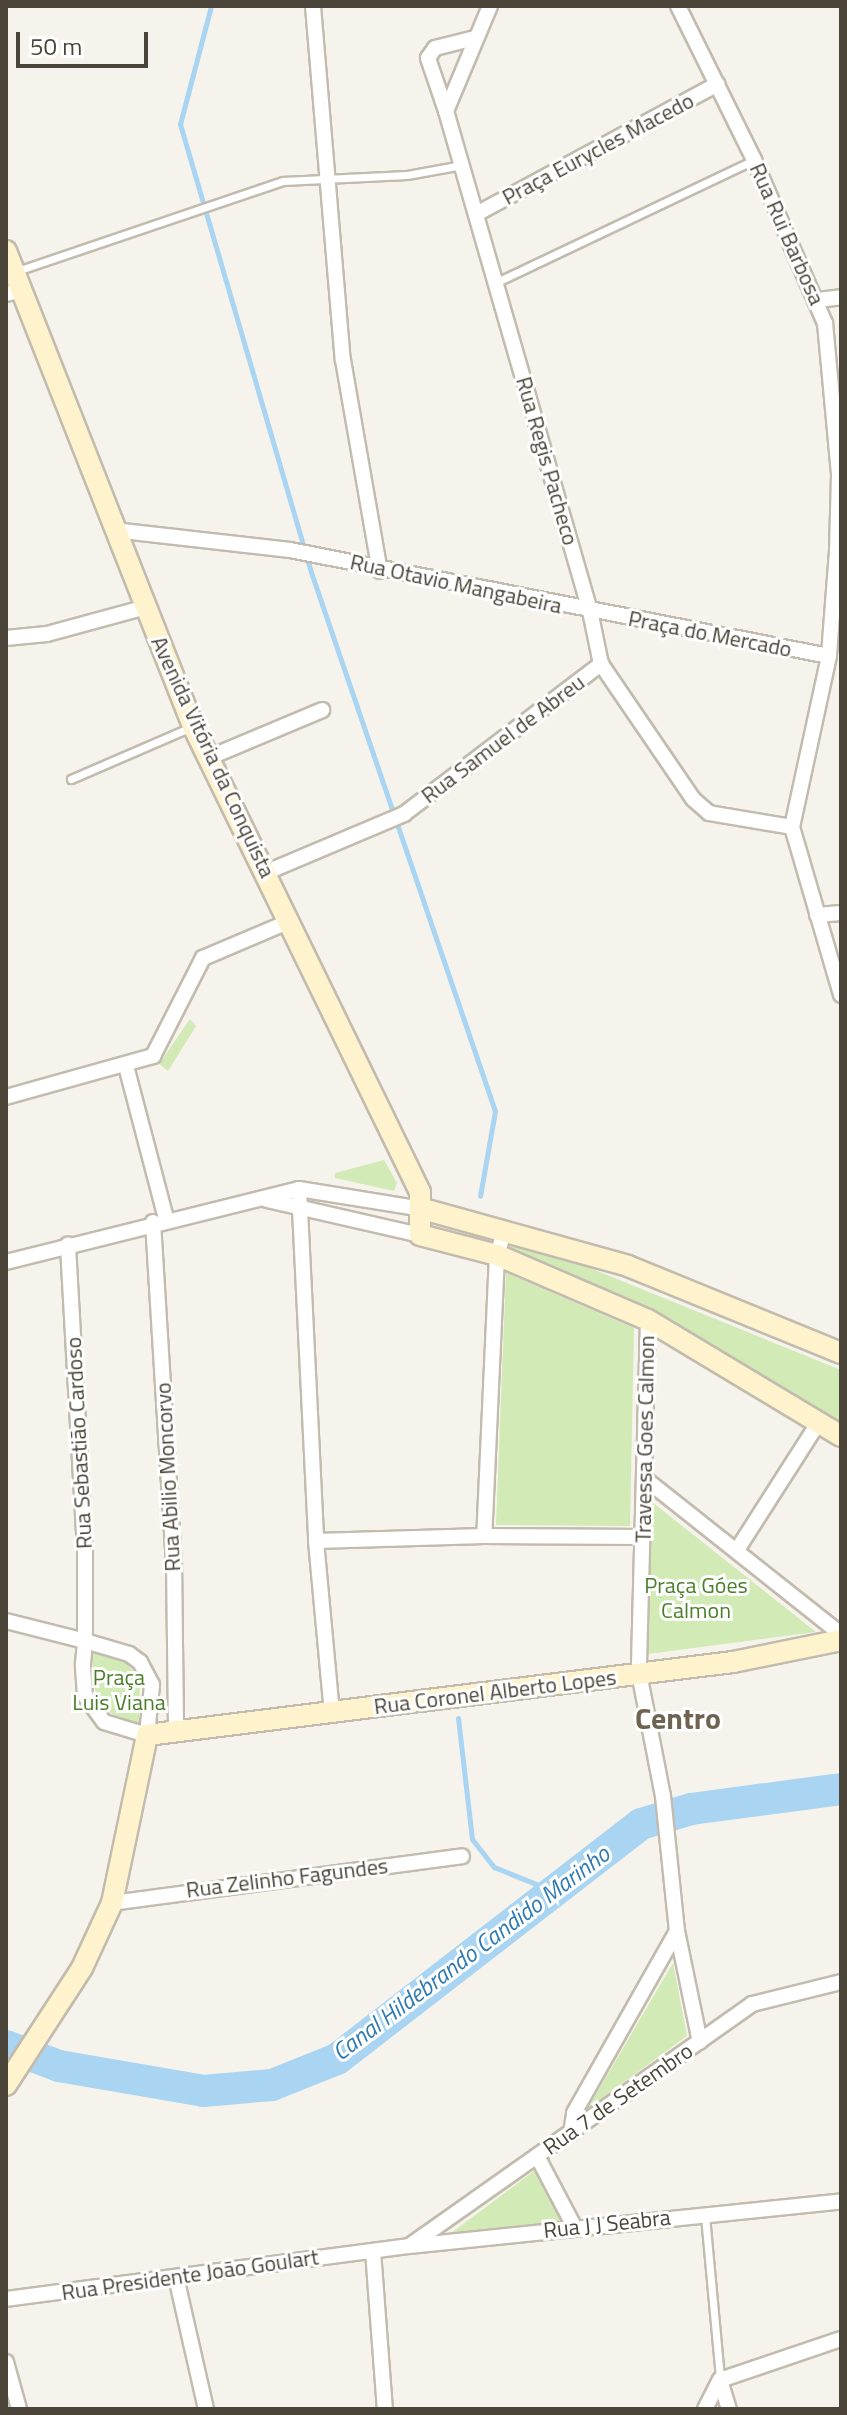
<!DOCTYPE html>
<meta charset="utf-8">
<style>
body{margin:0}
#map{position:relative;width:847px;height:2415px;overflow:hidden;background:#f6f3ec;font-family:"Titillium Web",sans-serif}
div>[style]{position:absolute}
.green>*{inset:0;background:#d2eab5}
.stream>*{height:5px;margin:-2.5px;padding:0 2.5px;transform-origin:2.5px;border-radius:2.5px;background:#a9d4f2}
.river>*{height:32px;margin:-16px;padding:0 16px;transform-origin:16px;border-radius:16px;background:#a9d4f2}
.roads{filter:drop-shadow(2px 0 #c2bbae) drop-shadow(-2px 0 #c2bbae) drop-shadow(0 2px #c2bbae) drop-shadow(0 -2px #c2bbae)}
.lane>*{height:7px;margin:-3.5px;padding:0 3.5px;transform-origin:3.5px;border-radius:3.5px;background:#fff}
.street>*{height:14px;margin:-7px;padding:0 7px;transform-origin:7px;border-radius:7px;background:#fff}
.secondary>*{height:20px;margin:-10px;padding:0 10px;transform-origin:10px;border-radius:10px;background:#fff3cd}
span{translate:-50% -50%;white-space:nowrap;text-align:center;line-height:1.15;-webkit-text-stroke:6px #fff;paint-order:stroke}
.street-label{font-size:22px;color:#4b4439}
.park-label{font-size:22px;color:#4a7f2a}
.water-label{font-size:24px;color:#2e7ab2;font-style:italic}
.district-label{font-size:30px;color:#6e6250;font-weight:700}
.frame{position:absolute;inset:0;border:8px solid #4b4439;pointer-events:none}
.scale{position:absolute;left:16px;top:32px;width:132px;height:36px;box-sizing:border-box;border:4px solid #4b4439;border-top:0;padding-left:10px;font-size:24px;line-height:28px;white-space:nowrap;color:#4b4439;-webkit-text-stroke:6px #fff;paint-order:stroke}
</style>
<div id="map">
<div class="green">
<div style="clip-path:polygon(190px 1019px,196px 1026px,168px 1071px,159px 1064px)"></div>
<div style="clip-path:polygon(384px 1160px,397px 1183px,394px 1191px,335px 1178px,335px 1173px)"></div>
<div style="clip-path:polygon(521px 1240px,841px 1370px,841px 1423px,708px 1345px,510px 1251px,512px 1243px)"></div>
<div style="clip-path:polygon(506px 1273px,634px 1328px,630px 1526px,496px 1525px)"></div>
<div style="clip-path:polygon(652px 1502px,816px 1632px,648px 1654px)"></div>
<div style="clip-path:polygon(93px 1653px,125px 1662px,140px 1677px,139px 1724px,121px 1720px,100px 1705px,92px 1680px)"></div>
<div style="clip-path:polygon(673px 1963px,687px 2036px,588px 2108px)"></div>
<div style="clip-path:polygon(534px 2171px,561px 2222px,451px 2233px)"></div>
</div>
<div class="stream">
<div style="left:211px;top:6px;width:122px;rotate:104.7deg"></div>
<div style="left:180px;top:124px;width:470px;rotate:73.7deg"></div>
<div style="left:312px;top:575px;width:566px;rotate:71.15deg"></div>
<div style="left:495px;top:1111px;width:86px;rotate:100deg"></div>
<div style="left:458px;top:1718px;width:122px;rotate:83.4deg"></div>
<div style="left:472px;top:1839px;width:36px;rotate:52deg"></div>
<div style="left:494px;top:1867px;width:61px;rotate:22deg"></div>
</div>
<div class="river">
<div style="left:6px;top:2046px;width:57px;rotate:20.7deg"></div>
<div style="left:59px;top:2066px;width:146px;rotate:9.8deg"></div>
<div style="left:203px;top:2091px;width:69px;rotate:-5deg"></div>
<div style="left:272px;top:2085px;width:70px;rotate:-21.8deg"></div>
<div style="left:337px;top:2059px;width:384px;rotate:-37.7deg"></div>
<div style="left:641px;top:1824px;width:52px;rotate:-16.7deg"></div>
<div style="left:691px;top:1809px;width:151px;rotate:-7.6deg"></div>
</div>
<div class="roads">
<div class="lane">
<div style="left:17px;top:271px;width:281px;rotate:-18.7deg"></div>
<div style="left:283px;top:181px;width:124px;rotate:-2.8deg"></div>
<div style="left:407px;top:175px;width:56px;rotate:-10.3deg"></div>
<div style="left:497px;top:282px;width:284px;rotate:-25.4deg"></div>
<div style="left:71px;top:779px;width:131px;rotate:-23.4deg"></div>
<div style="left:705px;top:2216px;width:164px;rotate:84.7deg"></div>
</div>
<div class="street">
<div style="left:313px;top:6px;width:355px;rotate:85.2deg"></div>
<div style="left:343px;top:360px;width:214px;rotate:80.1deg"></div>
<div style="left:490px;top:6px;width:114px;rotate:112.7deg"></div>
<div style="left:446px;top:111px;width:520px;rotate:73.93deg"></div>
<div style="left:590px;top:611px;width:54px;rotate:78.3deg"></div>
<div style="left:601px;top:664px;width:163px;rotate:55.7deg"></div>
<div style="left:693px;top:799px;width:21px;rotate:41deg"></div>
<div style="left:709px;top:813px;width:84px;rotate:9.6deg"></div>
<div style="left:678px;top:6px;width:172px;rotate:63.7deg"></div>
<div style="left:754px;top:160px;width:178px;rotate:66.5deg"></div>
<div style="left:825px;top:323px;width:153px;rotate:84.7deg"></div>
<div style="left:839px;top:475px;width:76px;rotate:91.5deg"></div>
<div style="left:837px;top:551px;width:105px;rotate:94.4deg"></div>
<div style="left:829px;top:656px;width:175px;rotate:102.2deg"></div>
<div style="left:792px;top:827px;width:175px;rotate:73.7deg"></div>
<div style="left:446px;top:111px;width:56px;rotate:-108.8deg"></div>
<div style="left:428px;top:58px;width:12px;rotate:-55deg"></div>
<div style="left:435px;top:48px;width:41px;rotate:-14deg"></div>
<div style="left:478px;top:213px;width:272px;rotate:-28.3deg"></div>
<div style="left:6px;top:294px;width:12px;rotate:-14deg"></div>
<div style="left:818px;top:300px;width:23px;rotate:-7deg"></div>
<div style="left:114px;top:530px;width:177px;rotate:6.5deg"></div>
<div style="left:290px;top:550px;width:549px;rotate:11.13deg"></div>
<div style="left:6px;top:638px;width:41px;rotate:-5.6deg"></div>
<div style="left:47px;top:634px;width:99px;rotate:-15.2deg"></div>
<div style="left:208px;top:758px;width:124px;rotate:-22.8deg"></div>
<div style="left:267px;top:872px;width:149px;rotate:-22.9deg"></div>
<div style="left:404px;top:814px;width:248px;rotate:-37.3deg"></div>
<div style="left:817px;top:915px;width:24px;rotate:-5deg"></div>
<div style="left:126px;top:1066px;width:158px;rotate:75.3deg"></div>
<div style="left:6px;top:1097px;width:153px;rotate:-15.6deg"></div>
<div style="left:153px;top:1056px;width:110px;rotate:-63deg"></div>
<div style="left:203px;top:958px;width:95px;rotate:-23deg"></div>
<div style="left:299px;top:1189px;width:352px;rotate:87.2deg"></div>
<div style="left:316px;top:1541px;width:173px;rotate:84.7deg"></div>
<div style="left:267px;top:1200px;width:157px;rotate:12.9deg"></div>
<div style="left:153px;top:1222px;width:340px;rotate:86.5deg"></div>
<div style="left:174px;top:1561px;width:171px;rotate:89.3deg"></div>
<div style="left:505px;top:1229px;width:27px;rotate:107deg"></div>
<div style="left:497px;top:1255px;width:281px;rotate:92.6deg"></div>
<div style="left:484px;top:1536px;width:158px;rotate:0.4deg"></div>
<div style="left:6px;top:1262px;width:302px;rotate:-14deg"></div>
<div style="left:299px;top:1189px;width:126px;rotate:9.2deg"></div>
<div style="left:648px;top:1320px;width:353px;rotate:91.5deg"></div>
<div style="left:639px;top:1673px;width:125px;rotate:79deg"></div>
<div style="left:663px;top:1796px;width:136px;rotate:84.1deg"></div>
<div style="left:677px;top:1931px;width:113px;rotate:78.3deg"></div>
<div style="left:644px;top:1478px;width:251px;rotate:38.4deg"></div>
<div style="left:316px;top:1541px;width:168px;rotate:-1.7deg"></div>
<div style="left:737px;top:1550px;width:154px;rotate:-57.4deg"></div>
<div style="left:6px;top:1621px;width:81px;rotate:14.2deg"></div>
<div style="left:85px;top:1641px;width:46px;rotate:16.5deg"></div>
<div style="left:129px;top:1654px;width:14px;rotate:36deg"></div>
<div style="left:140px;top:1662px;width:26px;rotate:62deg"></div>
<div style="left:152px;top:1685px;width:50px;rotate:95.7deg"></div>
<div style="left:147px;top:1735px;width:45px;rotate:-163.2deg"></div>
<div style="left:104px;top:1722px;width:32px;rotate:-126deg"></div>
<div style="left:85px;top:1696px;width:32px;rotate:-94deg"></div>
<div style="left:83px;top:1664px;width:23px;rotate:-85deg"></div>
<div style="left:85px;top:1641px;width:91px;rotate:-90deg"></div>
<div style="left:85px;top:1550px;width:306px;rotate:-93.2deg"></div>
<div style="left:112px;top:1903px;width:353px;rotate:-7.6deg"></div>
<div style="left:571px;top:2133px;width:20px;rotate:-81deg"></div>
<div style="left:574px;top:2113px;width:209px;rotate:-60.5deg"></div>
<div style="left:537px;top:2156px;width:81px;rotate:62.2deg"></div>
<div style="left:412px;top:2244px;width:416px;rotate:-35.2deg"></div>
<div style="left:752px;top:2004px;width:92px;rotate:-13.9deg"></div>
<div style="left:373px;top:2251px;width:158px;rotate:85.7deg"></div>
<div style="left:176px;top:2277px;width:135px;rotate:77.2deg"></div>
<div style="left:6px;top:2299px;width:406px;rotate:-7.5deg"></div>
<div style="left:409px;top:2246px;width:434px;rotate:-5.9deg"></div>
<div style="left:6px;top:2362px;width:49px;rotate:74.5deg"></div>
<div style="left:720px;top:2380px;width:128px;rotate:-18.7deg"></div>
<div style="left:720px;top:2380px;width:30px;rotate:73deg"></div>
<div style="left:705px;top:2409px;width:33px;rotate:-63deg"></div>
</div>
<div class="secondary">
<div style="left:6px;top:251px;width:510px;rotate:68.51deg"></div>
<div style="left:193px;top:726px;width:518px;rotate:64.03deg"></div>
<div style="left:420px;top:1192px;width:43px;rotate:90deg"></div>
<div style="left:420px;top:1235px;width:80px;rotate:14.6deg"></div>
<div style="left:497px;top:1255px;width:164px;rotate:23.3deg"></div>
<div style="left:648px;top:1320px;width:225px;rotate:31deg"></div>
<div style="left:423px;top:1209px;width:213px;rotate:15.5deg"></div>
<div style="left:628px;top:1266px;width:230px;rotate:22.2deg"></div>
<div style="left:6px;top:2085px;width:140px;rotate:-57deg"></div>
<div style="left:82px;top:1968px;width:72px;rotate:-65.2deg"></div>
<div style="left:112px;top:1903px;width:172px;rotate:-78.2deg"></div>
<div style="left:147px;top:1735px;width:591px;rotate:-7.1deg"></div>
<div style="left:733px;top:1662px;width:110px;rotate:-11.5deg"></div>
</div>
</div>
<div class="street-label">
<span style="left:598px;top:149px;rotate:-28deg">Praça Eurycles Macedo</span>
<span style="left:787px;top:234px;rotate:66deg">Rua Rui Barbosa</span>
<span style="left:547px;top:461px;rotate:74deg">Rua Regis Pacheco</span>
<span style="left:456px;top:584px;rotate:12deg">Rua Otavio Mangabeira</span>
<span style="left:710px;top:634px;rotate:11deg">Praça do Mercado</span>
<span style="left:503px;top:739px;rotate:-37deg">Rua Samuel de Abreu</span>
<span style="left:213px;top:757px;rotate:65deg">Avenida Vitória da Conquista</span>
<span style="left:645px;top:1439px;rotate:-89deg">Travessa Goes Calmon</span>
<span style="left:79px;top:1443px;rotate:-93deg">Rua Sebastião Cardoso</span>
<span style="left:168px;top:1477px;rotate:-93deg">Rua Abilio Moncorvo</span>
<span style="left:495px;top:1692px;rotate:-7deg">Rua Coronel Alberto Lopes</span>
<span style="left:287px;top:1878px;rotate:-7deg">Rua Zelinho Fagundes</span>
<span style="left:618px;top:2099px;rotate:-35deg">Rua 7 de Setembro</span>
<span style="left:607px;top:2224px;rotate:-6deg">Rua J J Seabra</span>
<span style="left:190px;top:2275px;rotate:-8deg">Rua Presidente João Goulart</span>
</div>
<div class="park-label">
<span style="left:696px;top:1598px">Praça Góes<br>Calmon</span>
<span style="left:119px;top:1690px">Praça<br>Luis Viana</span>
</div>
<div class="water-label">
<span style="left:471px;top:1953px;rotate:-37deg">Canal Hildebrando Candido Marinho</span>
</div>
<div class="district-label">
<span style="left:678px;top:1718px">Centro</span>
</div>
<div class="frame"></div>
<div class="scale">50 m</div>
</div>
